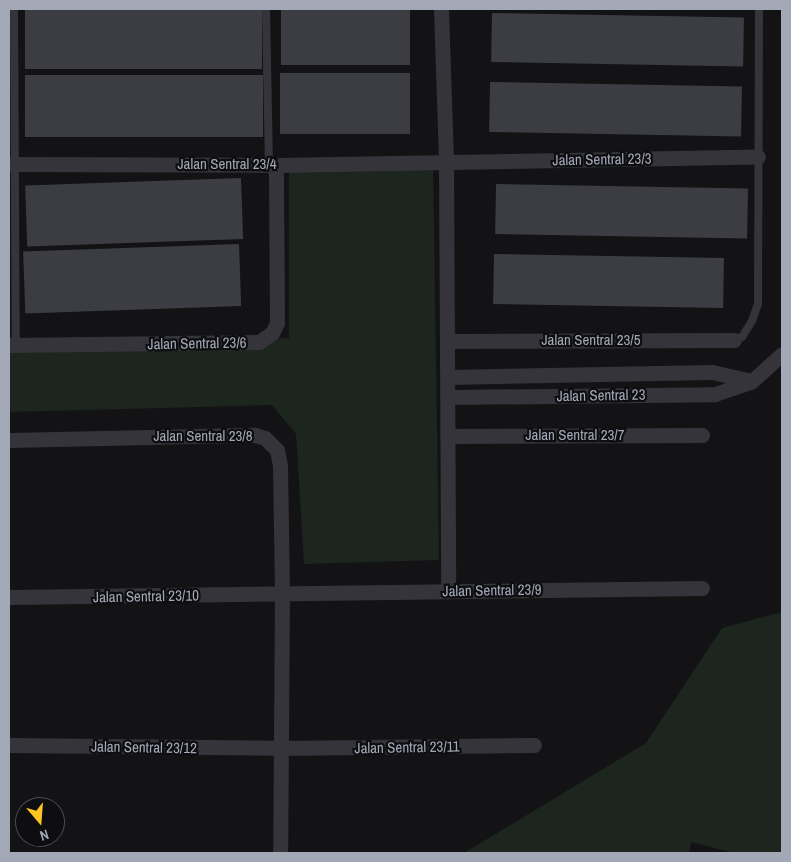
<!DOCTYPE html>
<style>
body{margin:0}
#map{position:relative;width:791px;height:862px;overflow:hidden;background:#131315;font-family:"Archivo Narrow",sans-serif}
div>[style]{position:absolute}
.green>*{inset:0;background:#1d251f}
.building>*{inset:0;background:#3c3d43;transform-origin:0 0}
.service>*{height:8px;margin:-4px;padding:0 4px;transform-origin:4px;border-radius:4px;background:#34343a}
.minor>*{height:15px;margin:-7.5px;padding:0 7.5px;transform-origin:7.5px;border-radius:7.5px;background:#34343a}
span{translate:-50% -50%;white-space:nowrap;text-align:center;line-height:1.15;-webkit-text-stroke:4.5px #0e0e10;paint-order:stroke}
.street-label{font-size:15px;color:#a3a8b7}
.frame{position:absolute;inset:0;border:10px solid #a3a8b7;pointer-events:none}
.north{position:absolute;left:15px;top:797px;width:50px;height:50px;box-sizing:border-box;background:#0e0e10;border:1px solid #4a4c53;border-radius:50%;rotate:162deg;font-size:14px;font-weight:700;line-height:20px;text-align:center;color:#a3a8b7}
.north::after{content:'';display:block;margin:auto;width:18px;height:22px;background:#ffc621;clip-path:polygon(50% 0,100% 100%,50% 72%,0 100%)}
</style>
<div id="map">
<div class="green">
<div style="clip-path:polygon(433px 162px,439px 560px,304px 564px,296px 434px,272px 405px,9px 412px,9px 350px,289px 338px,289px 166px)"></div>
<div style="clip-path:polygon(782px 612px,782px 853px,734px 853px,691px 842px,689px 853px,464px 853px,646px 743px,722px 628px)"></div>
</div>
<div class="building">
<div style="left:25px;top:9px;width:237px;height:60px"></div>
<div style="left:281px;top:9px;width:129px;height:56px"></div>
<div style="left:492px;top:13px;width:252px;height:49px;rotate:1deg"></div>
<div style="left:410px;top:73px;width:61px;height:130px;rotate:90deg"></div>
<div style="left:263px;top:75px;width:62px;height:238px;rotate:90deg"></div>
<div style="left:490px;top:82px;width:252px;height:50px;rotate:1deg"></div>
<div style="left:241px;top:178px;width:61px;height:216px;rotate:88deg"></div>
<div style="left:496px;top:184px;width:252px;height:50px;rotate:1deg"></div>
<div style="left:239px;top:244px;width:62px;height:216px;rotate:88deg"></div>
<div style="left:494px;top:254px;width:230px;height:50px;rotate:1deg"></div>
</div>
<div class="service">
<div style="left:14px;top:9px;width:336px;rotate:89.7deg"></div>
<div style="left:266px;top:9px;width:156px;rotate:88.9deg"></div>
<div style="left:734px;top:340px;width:9px;rotate:-21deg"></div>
<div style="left:742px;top:337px;width:19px;rotate:-58deg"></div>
<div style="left:752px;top:321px;width:18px;rotate:-71deg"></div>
<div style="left:758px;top:304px;width:295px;rotate:-89.8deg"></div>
</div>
<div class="minor">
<div style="left:441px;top:9px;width:152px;rotate:88.1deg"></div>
<div style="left:446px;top:161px;width:429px;rotate:89.7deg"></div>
<div style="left:9px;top:164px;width:267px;rotate:0.2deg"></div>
<div style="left:276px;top:165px;width:482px;rotate:-1deg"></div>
<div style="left:447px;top:341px;width:287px;rotate:-0.2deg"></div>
<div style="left:9px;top:345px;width:250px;rotate:-0.7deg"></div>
<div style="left:259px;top:342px;width:16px;rotate:-35deg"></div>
<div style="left:272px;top:333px;width:11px;rotate:-63deg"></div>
<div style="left:277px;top:323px;width:158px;rotate:-90.4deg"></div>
<div style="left:448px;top:377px;width:264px;rotate:-1.1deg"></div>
<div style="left:712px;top:372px;width:41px;rotate:12.7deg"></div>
<div style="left:448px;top:397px;width:267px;rotate:-0.6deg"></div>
<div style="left:715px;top:394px;width:39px;rotate:-19deg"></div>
<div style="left:752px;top:381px;width:40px;rotate:-42deg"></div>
<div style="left:449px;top:436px;width:253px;rotate:-0.2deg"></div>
<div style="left:9px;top:440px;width:246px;rotate:-1.2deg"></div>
<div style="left:255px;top:435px;width:10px;rotate:17deg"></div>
<div style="left:265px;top:438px;width:17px;rotate:45deg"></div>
<div style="left:277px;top:450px;width:15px;rotate:79deg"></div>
<div style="left:280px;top:465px;width:129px;rotate:89.1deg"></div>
<div style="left:282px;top:594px;width:259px;rotate:90.4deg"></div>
<div style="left:9px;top:597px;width:693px;rotate:-0.74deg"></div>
<div style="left:9px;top:745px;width:271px;rotate:0.6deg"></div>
<div style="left:280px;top:748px;width:254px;rotate:-0.7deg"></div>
</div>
<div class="street-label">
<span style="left:602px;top:159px;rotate:-1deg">Jalan Sentral 23/3</span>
<span style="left:227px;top:164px">Jalan Sentral 23/4</span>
<span style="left:591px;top:340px">Jalan Sentral 23/5</span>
<span style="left:197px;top:343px;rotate:-1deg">Jalan Sentral 23/6</span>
<span style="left:601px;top:395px;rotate:-1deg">Jalan Sentral 23</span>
<span style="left:575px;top:435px">Jalan Sentral 23/7</span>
<span style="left:203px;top:436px">Jalan Sentral 23/8</span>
<span style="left:492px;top:590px;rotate:-1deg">Jalan Sentral 23/9</span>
<span style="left:146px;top:596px;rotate:-1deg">Jalan Sentral 23/10</span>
<span style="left:144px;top:747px;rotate:1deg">Jalan Sentral 23/12</span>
<span style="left:407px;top:747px;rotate:-1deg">Jalan Sentral 23/11</span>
</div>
<div class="frame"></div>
<div class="north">N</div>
</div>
